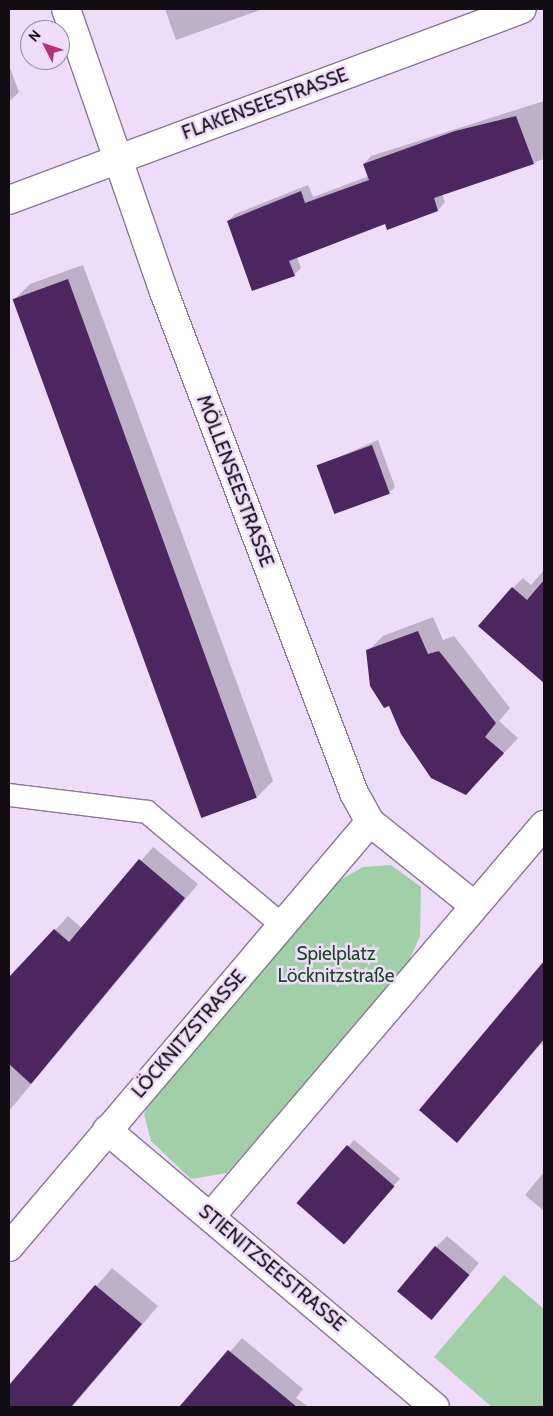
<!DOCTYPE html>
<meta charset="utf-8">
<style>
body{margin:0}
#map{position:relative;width:553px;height:1416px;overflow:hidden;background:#eedcf9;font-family:Cabin,sans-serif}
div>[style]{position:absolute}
.green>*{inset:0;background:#a1d0a8}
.shadow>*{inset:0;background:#0003;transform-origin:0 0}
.building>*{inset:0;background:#4c275f;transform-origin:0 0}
.roads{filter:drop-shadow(1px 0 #897993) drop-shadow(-1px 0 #897993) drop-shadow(0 1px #897993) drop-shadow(0 -1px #897993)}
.lane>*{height:22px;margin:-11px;padding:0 11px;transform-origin:11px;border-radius:11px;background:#fff}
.street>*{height:28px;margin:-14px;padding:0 14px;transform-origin:14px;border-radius:14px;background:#fff}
span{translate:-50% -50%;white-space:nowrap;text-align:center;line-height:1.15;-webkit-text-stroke:5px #eedcf9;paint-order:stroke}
.street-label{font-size:19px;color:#120c15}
.park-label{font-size:19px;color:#194724}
.frame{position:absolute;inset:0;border:10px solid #120c15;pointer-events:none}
.north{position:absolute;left:20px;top:20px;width:50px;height:50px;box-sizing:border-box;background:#eedcf9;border:1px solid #96899e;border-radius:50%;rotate:311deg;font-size:14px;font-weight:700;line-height:20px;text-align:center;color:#120c15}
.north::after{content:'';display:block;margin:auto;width:18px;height:22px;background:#b53179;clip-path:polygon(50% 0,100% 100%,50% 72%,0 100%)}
</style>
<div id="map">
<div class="green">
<div style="clip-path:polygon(391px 865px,421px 887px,420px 936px,408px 963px,227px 1173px,191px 1179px,151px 1141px,144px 1114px,154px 1094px,335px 883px,363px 867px)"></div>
<div style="clip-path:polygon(504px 1275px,544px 1309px,544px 1407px,492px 1407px,434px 1357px)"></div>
</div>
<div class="shadow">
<div style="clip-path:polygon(165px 9px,263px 9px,176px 40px)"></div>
<div style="clip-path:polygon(9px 65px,19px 92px,9px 102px)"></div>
<div style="clip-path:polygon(544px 101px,544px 159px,442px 194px,445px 202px,438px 210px,388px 228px,385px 223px,297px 257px,301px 268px,294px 275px,228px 221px,235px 214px,308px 185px,313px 197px,369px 176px,364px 164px,371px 156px)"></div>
<div style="clip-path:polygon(83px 265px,273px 781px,258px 796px,203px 815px,15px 299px,30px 284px)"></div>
<div style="clip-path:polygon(378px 440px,395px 487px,389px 493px,318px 466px)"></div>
<div style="clip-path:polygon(544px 570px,544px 673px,540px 677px,513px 588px,523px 578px,531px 585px)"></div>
<div style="clip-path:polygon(433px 617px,443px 640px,454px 636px,510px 708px,499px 721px,518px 738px,466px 794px,368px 651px,383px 636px)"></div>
<div style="clip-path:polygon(153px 847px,198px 884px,9px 1111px,9px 980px,68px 916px,82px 928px)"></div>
<div style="clip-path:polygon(544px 963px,544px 1046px,541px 1044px,457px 1141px,421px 1110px)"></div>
<div style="left:354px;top:1140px;width:60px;height:84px;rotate:40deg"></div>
<div style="clip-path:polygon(544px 1172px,544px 1211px,525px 1195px)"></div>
<div style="clip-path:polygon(447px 1236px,479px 1263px,432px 1318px,436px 1247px)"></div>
<div style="clip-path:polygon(112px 1268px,158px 1306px,72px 1407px,9px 1407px,9px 1387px)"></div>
<div style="clip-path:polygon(242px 1338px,303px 1389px,296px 1398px,309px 1407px,181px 1407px)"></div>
</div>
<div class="building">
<div style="clip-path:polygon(516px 116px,534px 164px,434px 198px,438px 211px,387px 230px,385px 224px,289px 261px,295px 276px,252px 291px,227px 221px,301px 191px,305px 203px,369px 180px,363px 164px,455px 131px)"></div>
<div style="left:68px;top:279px;width:552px;height:59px;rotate:70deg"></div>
<div style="left:372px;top:445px;width:52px;height:59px;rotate:70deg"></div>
<div style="clip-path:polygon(544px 580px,544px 683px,478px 626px,512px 587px,527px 600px)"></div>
<div style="clip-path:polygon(418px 631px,428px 654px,439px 651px,496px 723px,485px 737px,504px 753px,466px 795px,431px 778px,401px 734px,389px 706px,384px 708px,370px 686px,366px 650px)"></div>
<div style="clip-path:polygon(139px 859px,185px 898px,31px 1084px,9px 1064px,9px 977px,54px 929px,69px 942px)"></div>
<div style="clip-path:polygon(544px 961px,544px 1039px,457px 1143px,419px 1110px)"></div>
<div style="left:347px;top:1145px;width:63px;height:77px;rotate:41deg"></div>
<div style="left:435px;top:1246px;width:45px;height:59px;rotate:40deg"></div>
<div style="clip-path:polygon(95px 1285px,142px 1324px,71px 1407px,9px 1407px,9px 1385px)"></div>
<div style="clip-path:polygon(228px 1350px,297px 1407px,179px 1407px)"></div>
</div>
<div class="roads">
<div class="lane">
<div style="left:9px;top:795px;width:139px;rotate:7deg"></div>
<div style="left:147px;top:812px;width:176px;rotate:39.9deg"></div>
</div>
<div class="street">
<div style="left:66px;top:9px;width:299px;rotate:70.9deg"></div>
<div style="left:164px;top:292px;width:536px;rotate:69.23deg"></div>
<div style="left:354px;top:793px;width:33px;rotate:61deg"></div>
<div style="left:370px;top:822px;width:134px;rotate:38.7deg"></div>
<div style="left:9px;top:200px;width:547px;rotate:-20.42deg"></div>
<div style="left:107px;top:1130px;width:429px;rotate:40.2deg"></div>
<div style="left:211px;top:1216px;width:514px;rotate:-49.58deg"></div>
<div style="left:9px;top:1247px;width:558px;rotate:-49.66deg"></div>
</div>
</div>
<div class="street-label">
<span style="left:265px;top:104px;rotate:-20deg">FLAKENSEESTRASSE</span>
<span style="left:235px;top:481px;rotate:69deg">MÖLLENSEESTRASSE</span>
<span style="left:189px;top:1034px;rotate:-49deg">LÖCKNITZSTRASSE</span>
<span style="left:272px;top:1268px;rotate:40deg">STIENITZSEESTRASSE</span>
</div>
<div class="park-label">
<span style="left:336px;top:965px">Spielplatz<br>Löcknitzstraße</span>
</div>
<div class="frame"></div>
<div class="north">N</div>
</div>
